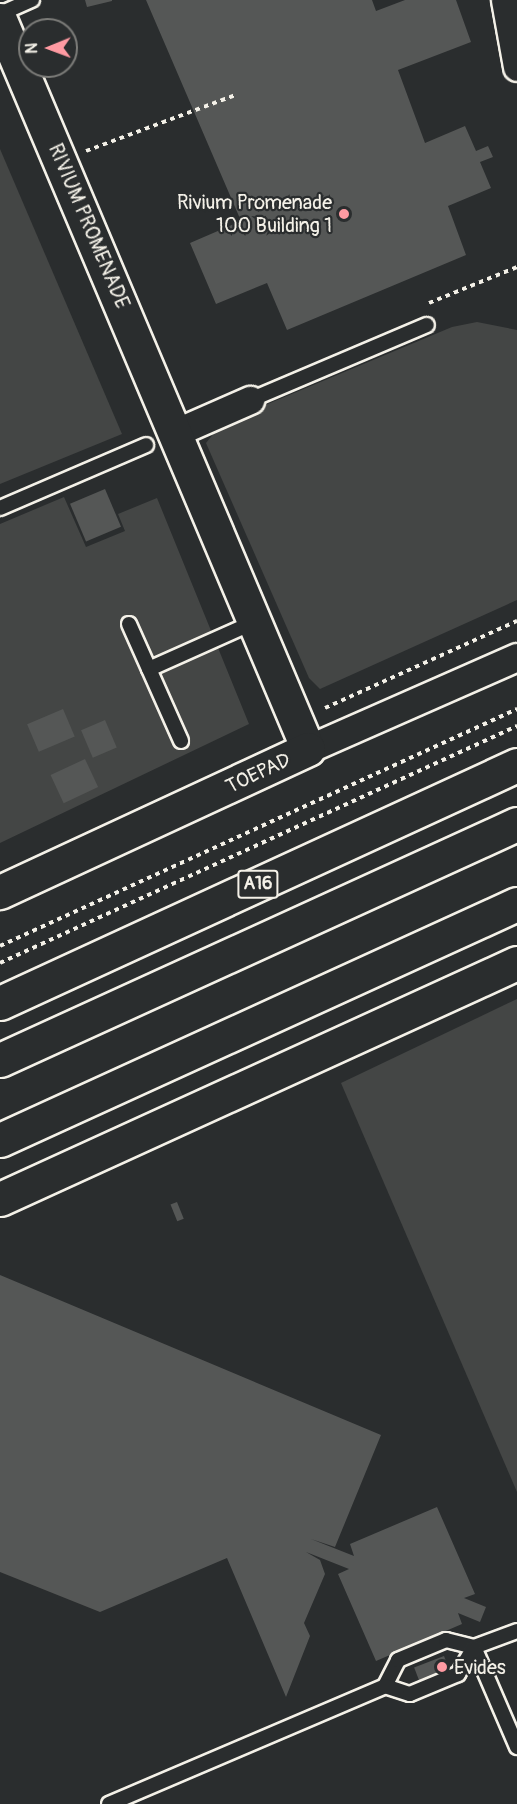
<!DOCTYPE html>
<style>
body{margin:0}
#map{position:relative;width:517px;height:1804px;overflow:hidden;background:#2a2d2e;font-family:Pangolin,sans-serif}
div>[style]{position:absolute}
.green>*{inset:0;background:#444645}
.building>*{inset:0;background:#555756;transform-origin:0 0}
.path>*{height:4px;margin-top:-2px;transform-origin:0;background:repeating-linear-gradient(90deg,#f4f1e8 0 4.5px,transparent 0 9px)}
.roads{filter:drop-shadow(2px 0 #f4f1e8) drop-shadow(-2px 0 #f4f1e8) drop-shadow(0 2px #f4f1e8) drop-shadow(0 -2px #f4f1e8)}
.lane>*{height:14px;margin:-7px;padding:0 7px;transform-origin:7px;border-radius:7px;background:#2a2d2e}
.street>*{height:27px;margin:-13.5px;padding:0 13.5px;transform-origin:13.5px;border-radius:13.5px;background:#2a2d2e}
.secondary>*{height:33px;margin:-16.5px;padding:0 16.5px;transform-origin:16.5px;border-radius:16.5px;background:#2a2d2e}
.highway>*{height:33px;margin:-16.5px;padding:0 16.5px;transform-origin:16.5px;border-radius:16.5px;background:#2a2d2e}
.dots>*{width:16px;height:16px;translate:-50% -50%;box-sizing:border-box;border:3px solid #2a2d2e;border-radius:50%}
span{translate:-50% -50%;white-space:nowrap;text-align:center;line-height:1.15;-webkit-text-stroke:4.5px #2a2d2e;paint-order:stroke}
.shield-label span{padding:2px 4px;background:#2a2d2e;border:2px solid;border-radius:4px;-webkit-text-stroke-width:0}
.shield-label{font-size:18px;color:#f4f1e8;font-weight:700}
.poi-label{font-size:20px;color:#f4f1e8}
.right{translate:-100% -50%;text-align:right}
.left{translate:0 -50%;text-align:left}
.street-label{font-size:20px;color:#f4f1e8}
.north{position:absolute;left:18px;top:18px;width:60px;height:60px;box-sizing:border-box;background:#2a2d2e;border:2px solid #7b7b78;border-radius:50%;rotate:269deg;font-size:16px;font-weight:700;line-height:24px;text-align:center;color:#f4f1e8}
.north::after{content:'';display:block;margin:auto;width:21px;height:27px;background:#ff9aa2;clip-path:polygon(50% 0,100% 100%,50% 72%,0 100%)}
</style>
<div id="map">
<div class="green">
<div style="clip-path:polygon(0 149px,122px 434px,0 484px)"></div>
<div style="clip-path:polygon(477px 322px,517px 330px,517px 600px,320px 689px,309px 678px,206px 443px,222px 423px,452px 327px)"></div>
<div style="clip-path:polygon(64px 497px,86px 547px,125px 531px,118px 514px,157px 498px,249px 724px,0 843px,0 524px)"></div>
<div style="clip-path:polygon(517px 999px,517px 1492px,341px 1083px)"></div>
</div>
<div class="building">
<div style="clip-path:polygon(85px 0,112px 0,112px 1px,87px 7px)"></div>
<div style="clip-path:polygon(146px 0,372px 0,376px 11px,405px 0,456px 0,471px 42px,398px 70px,425px 143px,465px 126px,476px 151px,488px 146px,493px 157px,480px 162px,491px 188px,448px 206px,466px 255px,287px 330px,267px 283px,216px 304px,190px 243px,241px 221px)"></div>
<div style="left:105px;top:489px;width:41px;height:38px;rotate:67deg"></div>
<div style="left:63px;top:709px;width:30px;height:39px;rotate:67deg"></div>
<div style="left:105px;top:720px;width:30px;height:26px;rotate:67deg"></div>
<div style="left:85px;top:759px;width:31px;height:38px;rotate:65deg"></div>
<div style="left:177px;top:1202px;width:18px;height:7px;rotate:68deg"></div>
<div style="clip-path:polygon(0 1275px,381px 1435px,335px 1547px,311px 1539px,354px 1556px,350px 1544px,437px 1507px,475px 1594px,464px 1598px,486px 1607px,480px 1622px,458px 1613px,462px 1624px,376px 1661px,338px 1574px,349px 1569px,306px 1552px,320px 1560px,325px 1574px,304px 1623px,310px 1636px,286px 1697px,227px 1558px,100px 1612px,0 1572px)"></div>
<div style="left:444px;top:1656px;width:14px;height:32px;rotate:69deg"></div>
</div>
<div class="path">
<div style="left:86px;top:151px;width:160px;rotate:-20.5deg"></div>
<div style="left:429px;top:303px;width:95px;rotate:-22.2deg"></div>
<div style="left:325px;top:708px;width:211px;rotate:-24.4deg"></div>
<div style="left:0;top:946px;width:569px;rotate:-24.63deg"></div>
<div style="left:0;top:963px;width:569px;rotate:-24.63deg"></div>
</div>
<div class="roads">
<div class="lane">
<div style="left:0;top:14px;width:35px;rotate:-24deg"></div>
<div style="left:250px;top:400px;width:192px;rotate:-23deg"></div>
<div style="left:0;top:508px;width:159px;rotate:-23.3deg"></div>
<div style="left:129px;top:624px;width:128px;rotate:66deg"></div>
<div style="left:149px;top:669px;width:115px;rotate:-24.1deg"></div>
<div style="left:474px;top:1647px;width:109px;rotate:66.7deg"></div>
<div style="left:385px;top:1686px;width:29px;rotate:-63deg"></div>
<div style="left:398px;top:1660px;width:52px;rotate:-22.6deg"></div>
<div style="left:446px;top:1640px;width:29px;rotate:14deg"></div>
<div style="left:474px;top:1647px;width:46px;rotate:-20.4deg"></div>
<div style="left:109px;top:1804px;width:300px;rotate:-23.1deg"></div>
<div style="left:385px;top:1686px;width:26px;rotate:18deg"></div>
<div style="left:410px;top:1694px;width:52px;rotate:-22.6deg"></div>
<div style="left:458px;top:1674px;width:31px;rotate:-59deg"></div>
</div>
<div class="street">
<div style="left:505px;top:0;width:68px;rotate:79.8deg"></div>
<div style="left:177px;top:432px;width:80px;rotate:-23.7deg"></div>
<div style="left:308px;top:749px;width:228px;rotate:-23.8deg"></div>
</div>
<div class="secondary">
<div style="left:0;top:20px;width:791px;rotate:67.1deg"></div>
<div style="left:308px;top:749px;width:340px;rotate:155.1deg"></div>
</div>
<div class="highway">
<div style="left:0;top:1003px;width:569px;rotate:-24.72deg"></div>
<div style="left:0;top:1060px;width:568px;rotate:-24.54deg"></div>
<div style="left:0;top:1140px;width:568px;rotate:-24.54deg"></div>
<div style="left:0;top:1199px;width:568px;rotate:-24.54deg"></div>
</div>
</div>
<div class="dots">
<div style="left:344px;top:214px;background:#ff9aa2"></div>
<div style="left:442px;top:1667px;background:#ff9aa2"></div>
</div>
<div class="shield-label">
<span style="left:258px;top:884px">A16</span>
</div>
<div class="poi-label">
<span class="right" style="left:332px;top:214px">Rivium Promenade<br>100 Building 1</span>
<span class="left" style="left:454px;top:1667px">Evides</span>
</div>
<div class="street-label">
<span style="left:89px;top:226px;rotate:67deg">RIVIUM PROMENADE</span>
<span style="left:258px;top:773px;rotate:-25deg">TOEPAD</span>
</div>
<div class="north">N</div>
</div>
